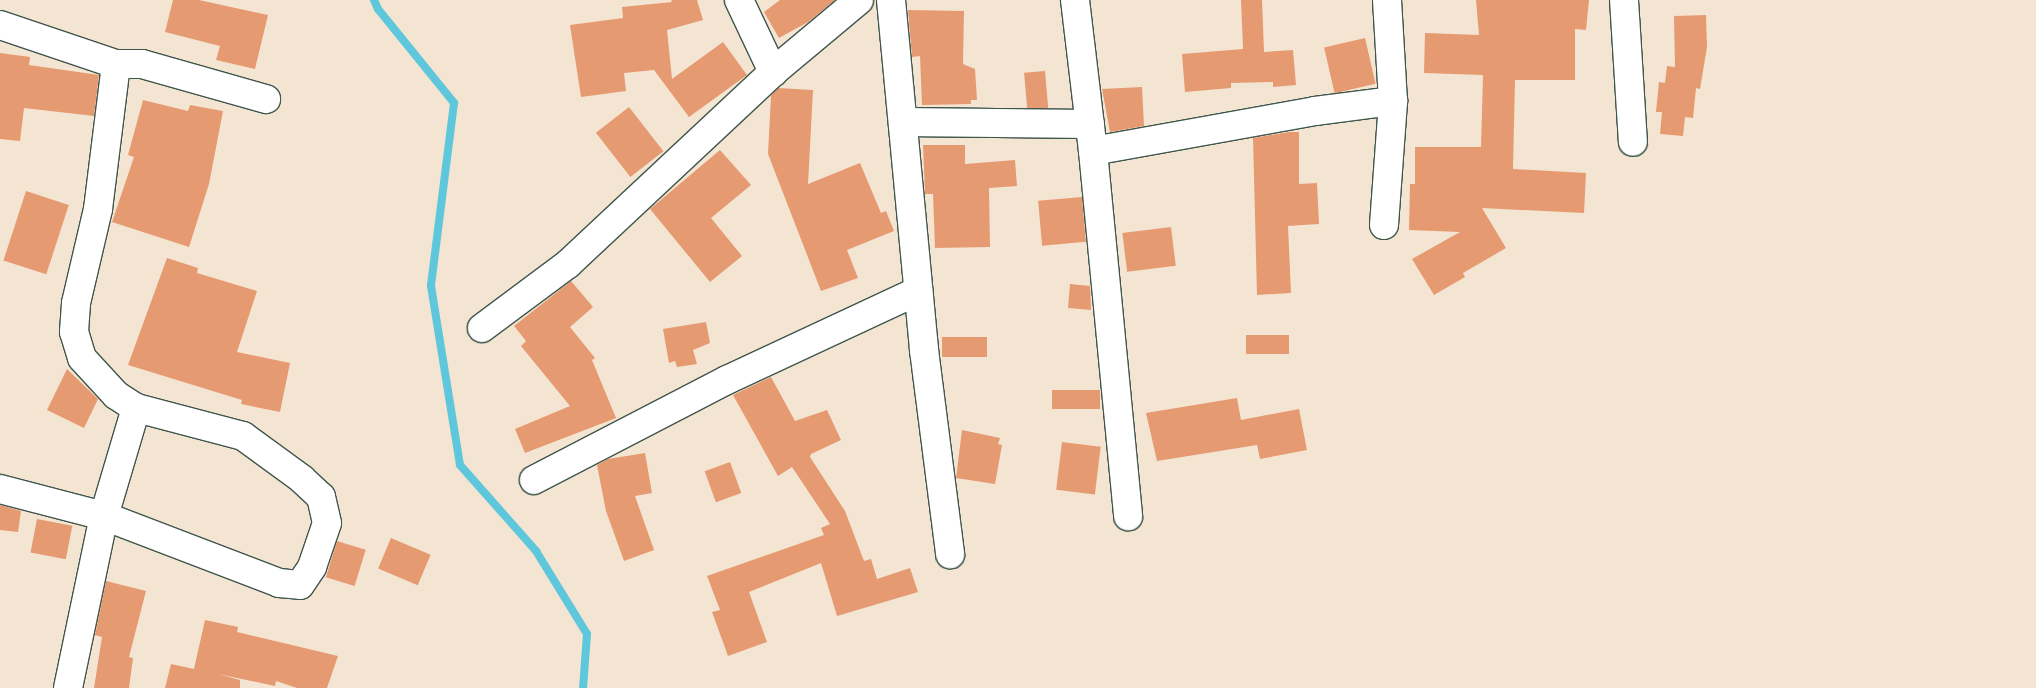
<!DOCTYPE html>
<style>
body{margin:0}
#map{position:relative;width:2036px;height:688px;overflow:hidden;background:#f4e5d2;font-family:Itim,sans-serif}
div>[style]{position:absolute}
.stream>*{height:8px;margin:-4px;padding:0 4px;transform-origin:4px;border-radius:4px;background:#5fc7db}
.building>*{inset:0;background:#e69a72;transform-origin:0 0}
.roads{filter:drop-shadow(1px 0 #3f564c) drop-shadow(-1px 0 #3f564c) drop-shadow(0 1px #3f564c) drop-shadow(0 -1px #3f564c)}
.minor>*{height:28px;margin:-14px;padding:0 14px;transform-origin:14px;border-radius:14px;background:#fff}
span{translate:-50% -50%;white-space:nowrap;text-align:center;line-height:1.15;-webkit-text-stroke:5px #f6f6f2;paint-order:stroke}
</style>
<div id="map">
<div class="stream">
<div style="left:374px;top:0;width:10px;rotate:66deg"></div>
<div style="left:378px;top:9px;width:121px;rotate:51deg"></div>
<div style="left:454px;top:103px;width:184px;rotate:97.2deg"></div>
<div style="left:431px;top:286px;width:181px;rotate:80.8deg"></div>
<div style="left:460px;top:465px;width:115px;rotate:48.5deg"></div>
<div style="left:536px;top:551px;width:97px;rotate:58.4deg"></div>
<div style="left:587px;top:634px;width:54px;rotate:94.2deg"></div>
</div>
<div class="building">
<div style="clip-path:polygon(173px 0,199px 0,268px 15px,255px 69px,216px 60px,220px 46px,165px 32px)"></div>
<div style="clip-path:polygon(671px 0,697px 0,703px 20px,667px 30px,672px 79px,723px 42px,747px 75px,689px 117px,654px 70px,624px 73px,626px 91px,581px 97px,570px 25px,623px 18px,622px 7px,672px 2px)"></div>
<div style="clip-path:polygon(780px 0,835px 0,808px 22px,779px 38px,764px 12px)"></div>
<div style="clip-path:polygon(1241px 0,1262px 0,1264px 52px,1293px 50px,1296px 85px,1273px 87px,1273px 82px,1231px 83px,1231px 88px,1185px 92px,1182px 54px,1243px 49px)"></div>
<div style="clip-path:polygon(1476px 0,1589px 0,1586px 30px,1575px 29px,1575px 80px,1515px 80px,1513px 169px,1586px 173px,1584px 213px,1482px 208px,1506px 248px,1463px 273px,1465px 277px,1434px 295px,1412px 259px,1460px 232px,1409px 230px,1410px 184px,1415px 184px,1415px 147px,1481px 147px,1483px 75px,1424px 73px,1425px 33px,1479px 35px)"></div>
<div style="clip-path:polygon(908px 10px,964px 11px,963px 64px,975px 69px,977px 100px,971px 100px,971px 104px,922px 105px,920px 56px,912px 57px)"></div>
<div style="clip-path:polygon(1706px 15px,1707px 47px,1700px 89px,1696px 88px,1693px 118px,1685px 117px,1683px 136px,1660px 134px,1662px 112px,1656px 112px,1659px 82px,1665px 83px,1667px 66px,1675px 67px,1674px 16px)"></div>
<div style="left:1365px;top:38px;width:47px;height:42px;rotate:77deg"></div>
<div style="clip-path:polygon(0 53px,30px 57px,29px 65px,99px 75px,94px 116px,24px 108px,20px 141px,0 139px)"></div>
<div style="left:1045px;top:71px;width:37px;height:21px;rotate:85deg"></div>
<div style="clip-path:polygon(1142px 87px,1144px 126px,1110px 132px,1102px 89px)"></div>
<div style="clip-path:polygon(778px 88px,813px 90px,808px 184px,860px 163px,881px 213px,886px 211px,894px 231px,847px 250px,858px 278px,821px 291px,768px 154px,771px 96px)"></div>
<div style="clip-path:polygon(143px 100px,188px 111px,190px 105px,223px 111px,209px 184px,189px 247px,112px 222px,134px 157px,128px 155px)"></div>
<div style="left:629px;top:107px;width:56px;height:42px;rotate:52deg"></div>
<div style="clip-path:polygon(1289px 132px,1299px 132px,1299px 184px,1317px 183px,1319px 224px,1288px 226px,1291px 293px,1257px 295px,1253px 138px)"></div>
<div style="clip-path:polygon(923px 145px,965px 145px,965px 164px,1015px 160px,1017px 186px,989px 188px,990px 247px,935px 248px,933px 194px,925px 194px)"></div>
<div style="clip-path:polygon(720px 150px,751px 185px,711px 218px,742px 256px,710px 282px,650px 209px)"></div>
<div style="left:26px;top:191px;width:45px;height:73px;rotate:18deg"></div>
<div style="left:1082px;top:197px;width:45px;height:44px;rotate:85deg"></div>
<div style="left:1171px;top:227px;width:39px;height:49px;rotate:83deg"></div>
<div style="clip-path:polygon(167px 258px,198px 268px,197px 273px,257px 291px,237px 352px,290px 363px,280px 412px,241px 404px,242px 400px,128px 365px)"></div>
<div style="clip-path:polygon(571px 281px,593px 307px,570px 327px,595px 358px,592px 360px,616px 418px,525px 453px,515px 429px,570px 406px,521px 346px,526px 341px,514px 326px)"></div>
<div style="clip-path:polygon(1070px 284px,1090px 286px,1091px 310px,1068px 308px)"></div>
<div style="clip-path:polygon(706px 322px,710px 343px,693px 350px,697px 364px,677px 367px,675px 361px,669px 363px,663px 329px)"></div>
<div style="left:1246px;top:335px;width:43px;height:19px"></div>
<div style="left:942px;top:337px;width:45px;height:20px"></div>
<div style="clip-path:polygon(67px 369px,98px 399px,84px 428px,47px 410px)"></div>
<div style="clip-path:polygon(771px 377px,795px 421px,827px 410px,841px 440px,811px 454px,810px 457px,845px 511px,864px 561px,871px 559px,877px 579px,910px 568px,918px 592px,837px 616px,821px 563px,749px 592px,767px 642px,728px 656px,712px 612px,720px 610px,707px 576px,824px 535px,821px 528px,830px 524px,792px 467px,778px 476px,733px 395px)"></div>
<div style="left:1100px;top:390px;width:19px;height:48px;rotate:90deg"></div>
<div style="clip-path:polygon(1237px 398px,1241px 420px,1299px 409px,1307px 450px,1260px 459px,1257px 445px,1157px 461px,1146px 413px)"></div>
<div style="clip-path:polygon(962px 430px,1000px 438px,998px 444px,1002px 445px,995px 484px,956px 478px)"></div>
<div style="left:1062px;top:442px;width:39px;height:48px;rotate:7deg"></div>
<div style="clip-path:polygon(645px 453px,652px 493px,635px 496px,654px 550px,624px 561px,606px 511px,597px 465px,608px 459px)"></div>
<div style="left:730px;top:462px;width:33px;height:27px;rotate:70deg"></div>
<div style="clip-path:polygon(0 505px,21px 511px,18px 532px,0 530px)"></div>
<div style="left:37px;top:519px;width:36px;height:34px;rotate:11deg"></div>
<div style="left:391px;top:538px;width:43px;height:33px;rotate:23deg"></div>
<div style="left:337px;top:541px;width:30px;height:38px;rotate:17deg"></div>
<div style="clip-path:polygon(106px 581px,146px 591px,129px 657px,133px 658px,129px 688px,94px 688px,102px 637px,95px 635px)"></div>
<div style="clip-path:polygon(205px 620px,238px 627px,237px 632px,338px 656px,327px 688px,297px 688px,276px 681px,275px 686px,218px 674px,240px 680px,240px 688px,165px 688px,171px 664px,194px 669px)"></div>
</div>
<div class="roads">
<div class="minor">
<div style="left:739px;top:0;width:80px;rotate:64.7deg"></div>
<div style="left:891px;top:0;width:352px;rotate:84.6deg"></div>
<div style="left:924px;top:350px;width:206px;rotate:82.7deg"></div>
<div style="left:1075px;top:0;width:152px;rotate:83.2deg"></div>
<div style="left:1093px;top:151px;width:367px;rotate:84.5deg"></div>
<div style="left:1624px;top:0;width:142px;rotate:86.4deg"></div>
<div style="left:0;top:25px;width:122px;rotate:18.6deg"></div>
<div style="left:116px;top:64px;width:26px"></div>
<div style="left:142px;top:64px;width:129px;rotate:15.8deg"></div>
<div style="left:903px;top:122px;width:187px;rotate:0.6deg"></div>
<div style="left:1093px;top:151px;width:226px;rotate:-10.2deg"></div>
<div style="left:1315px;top:111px;width:79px;rotate:-7.3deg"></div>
<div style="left:1384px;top:225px;width:124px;rotate:-85.8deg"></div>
<div style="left:1393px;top:101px;width:101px;rotate:-93.4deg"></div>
<div style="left:482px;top:328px;width:107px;rotate:-36.7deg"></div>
<div style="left:568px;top:264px;width:281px;rotate:-43.1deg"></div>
<div style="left:773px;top:72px;width:112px;rotate:-39.9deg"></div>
<div style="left:534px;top:480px;width:217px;rotate:-27.4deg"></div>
<div style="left:727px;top:380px;width:211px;rotate:-25deg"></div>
<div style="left:0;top:489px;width:107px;rotate:14.6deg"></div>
<div style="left:104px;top:516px;width:187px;rotate:20.9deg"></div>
<div style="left:279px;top:583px;width:21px;rotate:5deg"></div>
<div style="left:300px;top:585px;width:22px;rotate:-56deg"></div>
<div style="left:312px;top:567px;width:46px;rotate:-71.2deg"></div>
<div style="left:327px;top:523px;width:27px;rotate:-103deg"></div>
<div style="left:321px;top:497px;width:26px;rotate:-137deg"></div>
<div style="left:302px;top:479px;width:73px;rotate:-143.9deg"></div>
<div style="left:243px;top:436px;width:111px;rotate:-165.3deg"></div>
<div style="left:136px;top:408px;width:24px;rotate:-147deg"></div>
<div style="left:116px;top:395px;width:50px;rotate:-132.6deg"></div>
<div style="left:82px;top:358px;width:27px;rotate:-107deg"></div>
<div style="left:74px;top:332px;width:29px;rotate:-86deg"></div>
<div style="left:76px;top:303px;width:97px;rotate:-76.8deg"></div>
<div style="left:98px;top:209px;width:146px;rotate:-82.9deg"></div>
<div style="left:68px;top:688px;width:176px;rotate:-78.2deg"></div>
<div style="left:104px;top:516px;width:113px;rotate:-73.5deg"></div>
</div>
</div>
</div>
